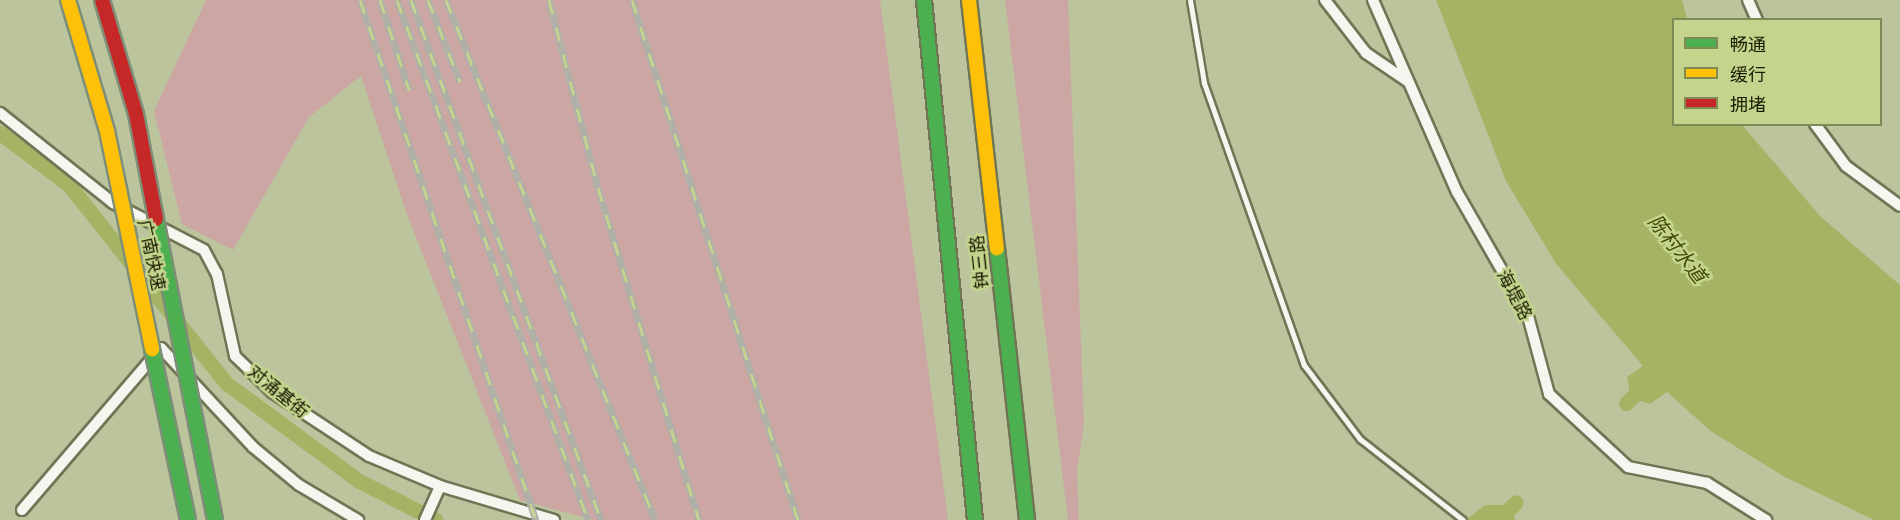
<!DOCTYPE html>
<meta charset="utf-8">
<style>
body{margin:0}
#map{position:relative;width:1900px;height:520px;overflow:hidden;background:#bcc49d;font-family:Helvetica,"Noto Sans SC",sans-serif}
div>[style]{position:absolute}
.green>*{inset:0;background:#cba6a2}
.water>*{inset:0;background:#a5b364}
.canal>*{height:15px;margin:-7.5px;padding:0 7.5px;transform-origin:7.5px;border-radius:7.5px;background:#a5b364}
.roads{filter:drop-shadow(2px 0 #707655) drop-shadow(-2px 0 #707655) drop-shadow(0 2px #707655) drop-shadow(0 -2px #707655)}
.lane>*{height:5px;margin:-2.5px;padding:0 2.5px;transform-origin:2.5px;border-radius:2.5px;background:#f5f6f0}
.street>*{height:10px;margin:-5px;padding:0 5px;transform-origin:5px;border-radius:5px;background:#f5f6f0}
.fast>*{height:14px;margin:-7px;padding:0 7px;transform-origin:7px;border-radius:7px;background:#4caf50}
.slow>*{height:14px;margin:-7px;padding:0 7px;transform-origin:7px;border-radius:7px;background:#ffc107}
.rail>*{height:7px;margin-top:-3.5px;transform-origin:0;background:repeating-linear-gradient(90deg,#c5d48d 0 14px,#afb1a8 0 28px);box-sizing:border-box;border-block:2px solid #afb1a8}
.bridges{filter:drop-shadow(2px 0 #7e8f79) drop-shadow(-2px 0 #7e8f79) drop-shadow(0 2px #7e8f79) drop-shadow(0 -2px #7e8f79)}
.fast-bridge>*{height:14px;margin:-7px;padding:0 7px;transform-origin:7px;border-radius:7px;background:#4caf50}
.slow-bridge>*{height:14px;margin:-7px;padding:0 7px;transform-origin:7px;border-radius:7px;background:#ffc107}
.jam-bridge>*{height:14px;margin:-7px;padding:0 7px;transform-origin:7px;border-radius:7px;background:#c62828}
span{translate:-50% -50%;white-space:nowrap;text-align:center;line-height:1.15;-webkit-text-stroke:5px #c5d48d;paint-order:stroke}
.street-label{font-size:18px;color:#161a00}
.water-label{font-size:20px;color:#404b00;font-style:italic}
.legend{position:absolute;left:1672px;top:18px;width:210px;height:108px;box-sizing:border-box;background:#c5d48d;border:2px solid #7f8a55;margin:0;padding:8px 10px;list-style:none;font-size:18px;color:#161a00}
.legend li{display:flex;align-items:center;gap:12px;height:30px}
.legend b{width:30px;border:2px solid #7f8a55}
</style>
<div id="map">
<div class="green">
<div style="clip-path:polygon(206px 0,880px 0,948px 520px,594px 520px,520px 500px,406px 212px,361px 76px,309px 117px,233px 250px,182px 224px,154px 111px)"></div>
<div style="clip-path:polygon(1005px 0,1068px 0,1084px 424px,1077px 471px,1079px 520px,1068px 520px)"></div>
</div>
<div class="water">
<div style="clip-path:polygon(1436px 0,1682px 0,1687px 19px,1674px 20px,1674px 124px,1742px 125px,1821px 217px,1900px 285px,1900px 520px,1874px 520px,1785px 477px,1712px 432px,1667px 392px,1650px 404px,1631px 398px,1627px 377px,1643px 366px,1557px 265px,1506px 181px)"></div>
<div style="clip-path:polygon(1485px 505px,1511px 505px,1515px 520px,1466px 520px)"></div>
</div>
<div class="canal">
<div style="left:0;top:133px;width:86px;rotate:37deg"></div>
<div style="left:69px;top:185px;width:253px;rotate:51.6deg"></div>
<div style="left:226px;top:383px;width:165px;rotate:36.4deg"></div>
<div style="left:359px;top:481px;width:86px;rotate:26.9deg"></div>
<div style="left:1626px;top:403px;width:28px;rotate:-44deg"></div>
<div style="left:1498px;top:520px;width:25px;rotate:-45deg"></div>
</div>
<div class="roads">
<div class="lane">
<div style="left:1190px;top:0;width:84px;rotate:80.4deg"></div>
<div style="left:1204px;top:83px;width:299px;rotate:70.5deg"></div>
<div style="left:1304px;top:365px;width:93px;rotate:52.9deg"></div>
<div style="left:1360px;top:439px;width:131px;rotate:38.2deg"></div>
</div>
<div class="street">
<div style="left:1325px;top:0;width:67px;rotate:52.3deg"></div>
<div style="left:1366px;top:53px;width:50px;rotate:34.3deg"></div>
<div style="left:1373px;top:0;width:210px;rotate:66.4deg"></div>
<div style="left:1457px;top:192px;width:143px;rotate:60.2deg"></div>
<div style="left:1528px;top:316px;width:81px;rotate:74.9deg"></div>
<div style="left:1549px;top:394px;width:108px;rotate:42.7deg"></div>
<div style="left:1628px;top:467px;width:81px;rotate:11.4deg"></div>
<div style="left:1707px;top:483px;width:70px;rotate:32.1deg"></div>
<div style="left:1748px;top:0;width:22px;rotate:66deg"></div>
<div style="left:0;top:113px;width:144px;rotate:38.5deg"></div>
<div style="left:113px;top:203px;width:102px;rotate:27.3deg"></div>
<div style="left:204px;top:250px;width:27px;rotate:62deg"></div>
<div style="left:217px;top:274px;width:84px;rotate:77.6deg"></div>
<div style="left:235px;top:356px;width:52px;rotate:44.2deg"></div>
<div style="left:272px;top:392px;width:116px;rotate:33.4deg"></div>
<div style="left:369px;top:456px;width:77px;rotate:22.9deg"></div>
<div style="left:440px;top:486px;width:119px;rotate:16.6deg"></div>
<div style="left:1815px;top:124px;width:52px;rotate:53.6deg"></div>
<div style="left:1846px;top:166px;width:67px;rotate:36.5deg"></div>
<div style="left:22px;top:510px;width:213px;rotate:-49.4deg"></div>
<div style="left:161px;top:348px;width:135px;rotate:47.1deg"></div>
<div style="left:253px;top:447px;width:60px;rotate:39.6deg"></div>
<div style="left:299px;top:485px;width:69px;rotate:30.7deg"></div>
<div style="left:425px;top:520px;width:37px;rotate:-66deg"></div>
</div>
<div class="fast">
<div style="left:924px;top:0;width:522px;rotate:84.4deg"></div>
<div style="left:997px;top:248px;width:274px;rotate:83.7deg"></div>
</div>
<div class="slow">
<div style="left:969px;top:0;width:250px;rotate:83.6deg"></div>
</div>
</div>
<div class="rail">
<div style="left:360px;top:0;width:549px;rotate:71.3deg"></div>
<div style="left:380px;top:0;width:95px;rotate:72.1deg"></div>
<div style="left:397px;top:0;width:554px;rotate:69.83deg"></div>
<div style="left:411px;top:0;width:554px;rotate:69.93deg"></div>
<div style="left:428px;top:0;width:88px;rotate:68.7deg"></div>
<div style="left:446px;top:0;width:560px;rotate:68.1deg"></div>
<div style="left:549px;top:0;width:194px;rotate:75.4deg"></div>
<div style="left:598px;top:188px;width:347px;rotate:73.1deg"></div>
<div style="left:632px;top:0;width:546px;rotate:72.3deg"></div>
</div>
<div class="bridges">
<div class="fast-bridge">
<div style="left:156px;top:219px;width:307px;rotate:78.9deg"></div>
<div style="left:152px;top:349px;width:175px;rotate:78.1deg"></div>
</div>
<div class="slow-bridge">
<div style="left:68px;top:0;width:137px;rotate:73.4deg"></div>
<div style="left:107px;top:131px;width:223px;rotate:78.3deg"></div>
</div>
<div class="jam-bridge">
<div style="left:102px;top:0;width:119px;rotate:73.4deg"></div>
<div style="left:136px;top:114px;width:107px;rotate:79.2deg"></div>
</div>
</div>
<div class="street-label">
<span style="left:151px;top:255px;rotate:78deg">广南快速</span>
<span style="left:980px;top:262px;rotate:-96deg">钟三路</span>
<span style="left:1514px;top:295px;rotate:62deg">海堤路</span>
<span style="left:278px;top:392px;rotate:39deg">对涌基街</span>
</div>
<div class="water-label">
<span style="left:1677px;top:249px;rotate:52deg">陈村水道</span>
</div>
<ul class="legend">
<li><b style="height:8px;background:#4caf50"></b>畅通</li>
<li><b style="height:8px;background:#ffc107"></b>缓行</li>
<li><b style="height:8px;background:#c62828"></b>拥堵</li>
</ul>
</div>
